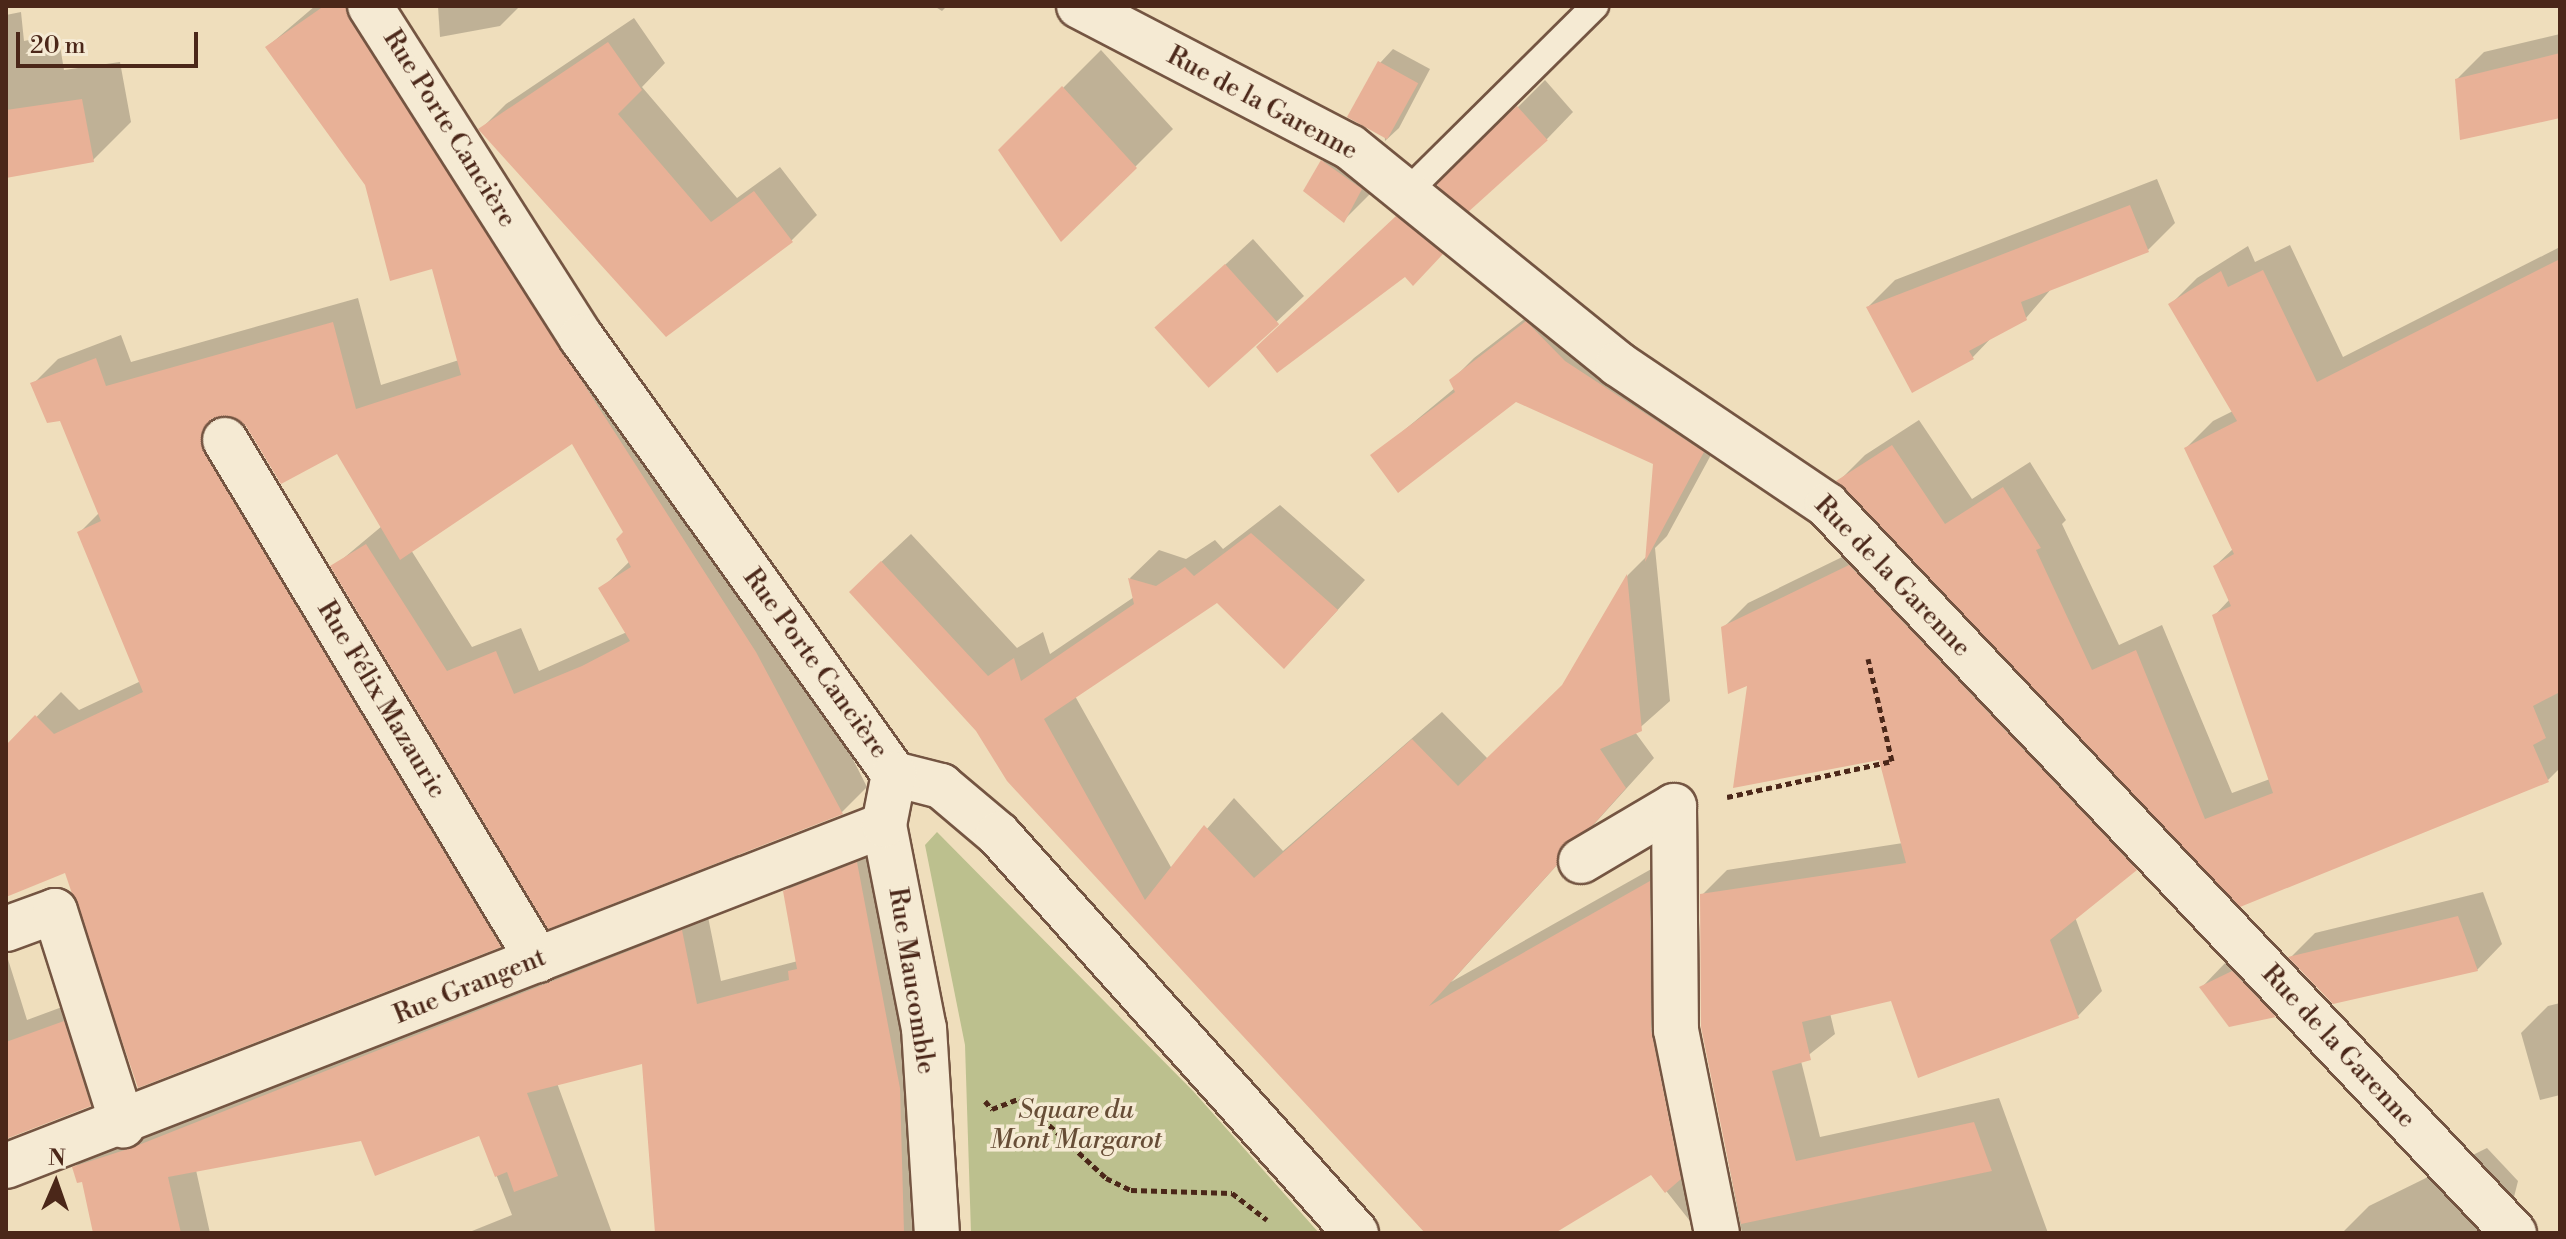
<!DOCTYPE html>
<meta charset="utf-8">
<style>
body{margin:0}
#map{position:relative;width:2566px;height:1239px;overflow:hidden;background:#efdebc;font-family:"Libre Bodoni",serif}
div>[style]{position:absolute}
.green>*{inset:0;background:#bcc08e}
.shadow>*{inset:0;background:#0003}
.building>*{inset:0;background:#e8b197;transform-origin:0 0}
.path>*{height:5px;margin-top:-2.5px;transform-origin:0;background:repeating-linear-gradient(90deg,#4b2719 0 6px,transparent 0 10px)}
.roads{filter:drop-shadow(2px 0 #745542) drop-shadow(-2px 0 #745542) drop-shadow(0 2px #745542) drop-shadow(0 -2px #745542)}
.lane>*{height:26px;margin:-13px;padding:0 13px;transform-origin:13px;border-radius:13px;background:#f5ead3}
.street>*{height:44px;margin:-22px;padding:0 22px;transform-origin:22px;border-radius:22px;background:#f5ead3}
span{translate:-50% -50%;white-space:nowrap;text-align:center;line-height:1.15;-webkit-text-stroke:7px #f5ead3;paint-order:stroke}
.street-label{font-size:26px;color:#4b2719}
.park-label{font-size:26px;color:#674d36;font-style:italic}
.frame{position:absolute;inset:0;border:8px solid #4b2719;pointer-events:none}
.north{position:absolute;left:16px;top:1143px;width:80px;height:80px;-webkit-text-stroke:6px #f5ead3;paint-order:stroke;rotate:2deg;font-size:22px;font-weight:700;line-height:32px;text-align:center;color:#4b2719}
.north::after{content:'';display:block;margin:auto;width:28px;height:36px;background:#4b2719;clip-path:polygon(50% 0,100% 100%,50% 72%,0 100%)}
.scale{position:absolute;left:16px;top:32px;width:182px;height:36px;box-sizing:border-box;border:4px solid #4b2719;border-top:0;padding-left:10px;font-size:24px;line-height:28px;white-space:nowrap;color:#4b2719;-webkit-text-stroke:6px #f5ead3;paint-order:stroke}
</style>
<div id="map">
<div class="green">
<div style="clip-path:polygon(937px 832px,1193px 1091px,1319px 1233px,971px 1233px,965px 1045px,925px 845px)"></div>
</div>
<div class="shadow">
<div style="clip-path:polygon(evenodd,315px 6px,381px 6px,827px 708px,867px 787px,842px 812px,549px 926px,333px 567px,382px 526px,338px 452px,227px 416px,228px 427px,525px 920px,500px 945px,67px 871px,6px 895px,6px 748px,61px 692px,79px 710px,141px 681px,80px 532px,100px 512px,61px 418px,33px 384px,58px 359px,121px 335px,131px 362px,358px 298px,381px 385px,459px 360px,433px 266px,267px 47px,315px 6px,573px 441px,625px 532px,630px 561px,601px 589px,627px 632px,539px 671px,521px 628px,472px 647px,411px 550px,573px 441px)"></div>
<div style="clip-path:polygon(438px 6px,520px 6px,500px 26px,440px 37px)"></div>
<div style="clip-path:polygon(934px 6px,947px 6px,942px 11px)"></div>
<div style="clip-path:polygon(21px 12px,24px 41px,58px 34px,64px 70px,120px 62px,131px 122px,93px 160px,6px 176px,6px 15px)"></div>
<div style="clip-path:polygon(634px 18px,665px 63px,642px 87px,737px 198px,780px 167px,817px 215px,791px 241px,666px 334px,481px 129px,506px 104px)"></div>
<div style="clip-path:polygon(2560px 34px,2560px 116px,2457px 79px,2484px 52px)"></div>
<div style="clip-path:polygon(1393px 49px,1430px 69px,1399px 128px,1385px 141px,1380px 63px)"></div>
<div style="clip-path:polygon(1101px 50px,1173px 129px,1135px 167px,1001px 150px)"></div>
<div style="clip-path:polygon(1545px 80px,1573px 112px,1547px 139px,1440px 185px)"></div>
<div style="clip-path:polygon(1350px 134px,1387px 161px,1370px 194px,1344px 220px,1323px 161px)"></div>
<div style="clip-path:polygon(2157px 179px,2175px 223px,2148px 250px,2052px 288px,2026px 318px,1995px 334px,1972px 358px,1868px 307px,1895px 280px)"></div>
<div style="clip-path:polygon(1424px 191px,1468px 226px,1439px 256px,1285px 321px)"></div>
<div style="clip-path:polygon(1253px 239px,1304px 296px,1211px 383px,1185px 302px)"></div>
<div style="clip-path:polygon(2290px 245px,2343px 357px,2560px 247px,2560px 768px,2548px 780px,2242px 904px,1839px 481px,1865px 455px,1919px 420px,1972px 499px,2030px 462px,2066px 520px,2062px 524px,2119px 645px,2162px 625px,2232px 793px,2270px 779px,2214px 616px,2230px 599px,2215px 566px,2234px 548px,2186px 448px,2213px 421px,2233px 411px,2171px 304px,2197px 278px,2248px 246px,2255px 262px)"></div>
<div style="clip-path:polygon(evenodd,1549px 300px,1725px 429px,1667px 536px,1655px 548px,1670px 701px,1635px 732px,1654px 758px,1451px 982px,1678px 854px,1717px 1194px,1690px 1221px,1652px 1173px,1551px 1233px,1426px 1233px,1008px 780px,880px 563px,911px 534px,1017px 648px,1043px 632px,1050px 654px,1134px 597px,1130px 578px,1159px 550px,1186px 559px,1215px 540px,1223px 549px,1280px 505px,1365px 580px,1312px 638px,1217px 601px,1075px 696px,1172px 869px,1234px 798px,1283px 851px,1442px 712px,1488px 759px,1565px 684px,1628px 575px,1647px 556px,1655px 463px,1515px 399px,1373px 456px,1455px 388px,1451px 381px,1474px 358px,1549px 300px,1651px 1024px,1677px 1151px,1673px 1151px,1651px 1024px)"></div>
<div style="clip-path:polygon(1875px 541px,2160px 843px,2075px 917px,2102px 991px,2078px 1016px,1892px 999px,1830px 1013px,1835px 1034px,1801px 1061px,1820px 1137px,1999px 1098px,2048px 1233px,1742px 1233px,1703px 1027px,1702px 895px,1727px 870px,1903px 843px,1881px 757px,1749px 683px,1723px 628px,1748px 603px)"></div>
<div style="clip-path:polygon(882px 839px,929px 1233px,657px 1233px,644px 1062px,557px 1083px,612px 1233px,467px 1233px,512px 1215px,480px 1133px,362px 1139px,196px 1170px,210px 1233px,95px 1233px,83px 1179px,74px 1168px,99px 1143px,706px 907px,721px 981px,798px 961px,785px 892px,810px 867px)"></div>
<div style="clip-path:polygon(2483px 892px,2502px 944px,2477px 970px,2291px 957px,2315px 933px)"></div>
<div style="clip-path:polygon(6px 953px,27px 1020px,89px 997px,115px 1080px,90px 1105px,6px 1136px)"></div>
<div style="clip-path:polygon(2228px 960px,2301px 989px,2275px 1015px,2230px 1025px,2202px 987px)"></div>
<div style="clip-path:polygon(2560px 1003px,2560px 1095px,2540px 1100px,2521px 1033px,2548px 1006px)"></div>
<div style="clip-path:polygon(2487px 1148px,2518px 1181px,2505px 1233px,2342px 1233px,2369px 1206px)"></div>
</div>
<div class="building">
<div style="clip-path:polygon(324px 6px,345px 6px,349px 19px,756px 652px,843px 814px,548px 929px,330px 566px,366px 544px,447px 671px,496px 651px,514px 694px,582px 666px,630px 641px,598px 588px,631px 567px,616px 539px,623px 532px,572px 444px,400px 560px,337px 454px,281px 484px,246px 426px,236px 418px,213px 418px,203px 429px,204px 453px,501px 947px,138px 1088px,65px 873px,6px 897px,6px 745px,35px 715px,54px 734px,143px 692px,77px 532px,101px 521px,60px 421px,47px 423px,30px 383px,96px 358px,106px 386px,333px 322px,356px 409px,461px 375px,432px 269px,390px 281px,365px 185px,265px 47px)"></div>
<div style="clip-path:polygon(608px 42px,642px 90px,618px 114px,711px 222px,754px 191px,793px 242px,666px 337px,478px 129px)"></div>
<div style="clip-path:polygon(2560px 53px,2560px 118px,2460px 140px,2455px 79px)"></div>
<div style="left:1378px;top:61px;width:46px;height:64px;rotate:29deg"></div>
<div style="clip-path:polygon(1062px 86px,1137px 168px,1061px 242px,998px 150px)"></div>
<div style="clip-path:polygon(82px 99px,94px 162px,6px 178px,6px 110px)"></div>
<div style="left:1517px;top:106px;width:46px;height:112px;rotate:48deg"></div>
<div style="clip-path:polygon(1321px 160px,1362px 189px,1344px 223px,1303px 191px)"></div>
<div style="clip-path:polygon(2130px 205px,2149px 252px,2021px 302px,2027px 320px,1969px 351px,1974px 359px,1912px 393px,1866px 307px)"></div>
<div style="clip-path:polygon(1396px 216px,1443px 254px,1413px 286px,1405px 277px,1277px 373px,1256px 347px)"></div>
<div style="clip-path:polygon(2560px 259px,2560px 692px,2533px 706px,2546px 738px,2533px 745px,2549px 782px,2240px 907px,1836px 481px,1892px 445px,1945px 524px,2003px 487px,2041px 548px,2036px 550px,2092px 670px,2136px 650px,2205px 819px,2273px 793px,2212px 615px,2231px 606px,2213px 566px,2234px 554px,2184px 448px,2237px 421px,2168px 304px,2221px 271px,2228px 287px,2263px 270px,2317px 382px)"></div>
<div style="left:1225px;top:264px;width:81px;height:95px;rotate:48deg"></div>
<div style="clip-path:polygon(1526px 321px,1565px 361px,1704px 452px,1645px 562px,1653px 464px,1516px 402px,1398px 493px,1370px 455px,1455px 392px,1449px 380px)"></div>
<div style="clip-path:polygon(1251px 533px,1338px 610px,1284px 669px,1217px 603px,1044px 719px,1145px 900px,1204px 825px,1254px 878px,1412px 739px,1458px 786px,1562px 685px,1627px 574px,1642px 731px,1600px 749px,1626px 788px,1593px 825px,1560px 848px,1557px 865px,1429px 1006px,1650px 881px,1651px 1030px,1681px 1179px,1665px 1193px,1651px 1175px,1555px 1233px,1425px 1233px,1007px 781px,976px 731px,849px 592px,881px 561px,988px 676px,1014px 658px,1021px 681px,1134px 604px,1128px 578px,1156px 586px,1185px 567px,1194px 576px)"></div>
<div style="clip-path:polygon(1849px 565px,2137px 870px,2050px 940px,2079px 1018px,1918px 1078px,1891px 1001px,1802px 1022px,1811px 1060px,1772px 1071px,1796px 1161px,1974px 1122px,1992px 1171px,1741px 1224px,1701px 1027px,1700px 894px,1906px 863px,1879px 760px,1733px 788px,1747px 686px,1728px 694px,1721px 627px)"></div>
<div style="clip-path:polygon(857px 862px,900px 1088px,904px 1233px,655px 1233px,642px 1064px,527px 1093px,558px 1176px,514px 1192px,507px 1172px,495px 1177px,479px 1136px,375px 1176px,361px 1141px,168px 1177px,181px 1233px,93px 1233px,82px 1182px,77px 1183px,72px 1167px,131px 1148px,682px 930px,697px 1004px,789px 980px,788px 971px,797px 969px,783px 891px)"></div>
<div style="clip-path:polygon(2458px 916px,2478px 971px,2333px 1004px,2288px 957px)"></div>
<div style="clip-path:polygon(2232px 971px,2276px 1017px,2229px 1027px,2199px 987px)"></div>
<div style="clip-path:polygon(64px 1021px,91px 1106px,6px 1139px,6px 1042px)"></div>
</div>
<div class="path">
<div style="left:1727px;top:797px;width:169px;rotate:-12.3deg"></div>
<div style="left:1892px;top:761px;width:105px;rotate:-103.2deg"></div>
<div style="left:985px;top:1101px;width:11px;rotate:49deg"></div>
<div style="left:992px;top:1109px;width:30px;rotate:-21deg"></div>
<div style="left:1020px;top:1098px;width:117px;rotate:42.9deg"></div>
<div style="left:1106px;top:1178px;width:28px;rotate:26deg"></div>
<div style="left:1131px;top:1190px;width:101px;rotate:1.7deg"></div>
<div style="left:1232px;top:1193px;width:44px;rotate:37.6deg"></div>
</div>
<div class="roads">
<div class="lane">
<div style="left:1406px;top:193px;width:266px;rotate:-44.7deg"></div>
</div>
<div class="street">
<div style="left:370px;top:6px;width:393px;rotate:57.5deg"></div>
<div style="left:581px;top:337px;width:538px;rotate:54.39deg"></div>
<div style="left:894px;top:774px;width:49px;rotate:14.3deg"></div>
<div style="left:941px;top:786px;width:75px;rotate:40.1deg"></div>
<div style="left:998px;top:834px;width:536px;rotate:48.1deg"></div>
<div style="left:1079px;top:6px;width:305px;rotate:27.5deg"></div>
<div style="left:1350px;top:147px;width:345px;rotate:39deg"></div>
<div style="left:1618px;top:364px;width:252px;rotate:34deg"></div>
<div style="left:1827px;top:505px;width:1001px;rotate:46.66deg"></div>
<div style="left:225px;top:440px;width:607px;rotate:58.96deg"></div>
<div style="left:884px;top:825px;width:207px;rotate:78.9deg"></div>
<div style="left:924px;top:1028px;width:205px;rotate:86.4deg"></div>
<div style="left:1581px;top:861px;width:108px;rotate:-30.6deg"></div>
<div style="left:1674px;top:806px;width:224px;rotate:89.5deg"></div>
<div style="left:1676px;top:1030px;width:207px;rotate:78.6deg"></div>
<div style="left:6px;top:929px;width:52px;rotate:-20.2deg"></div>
<div style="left:55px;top:911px;width:225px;rotate:72.4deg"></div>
<div style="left:6px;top:1166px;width:942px;rotate:-21.23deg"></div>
<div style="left:884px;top:825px;width:52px;rotate:-78.9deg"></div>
</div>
</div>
<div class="street-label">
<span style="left:1262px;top:104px;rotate:28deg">Rue de la Garenne</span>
<span style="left:449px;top:129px;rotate:58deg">Rue Porte Cancière</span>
<span style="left:1892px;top:577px;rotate:46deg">Rue de la Garenne</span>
<span style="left:815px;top:664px;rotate:54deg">Rue Porte Cancière</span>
<span style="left:381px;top:700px;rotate:59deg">Rue Félix Mazauric</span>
<span style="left:911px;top:981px;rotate:81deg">Rue Maucomble</span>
<span style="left:470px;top:987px;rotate:-22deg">Rue Grangent</span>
<span style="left:2338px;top:1047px;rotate:47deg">Rue de la Garenne</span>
</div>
<div class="park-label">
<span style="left:1076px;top:1126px">Square du<br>Mont Margarot</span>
</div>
<div class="frame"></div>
<div class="north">N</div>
<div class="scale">20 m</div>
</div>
